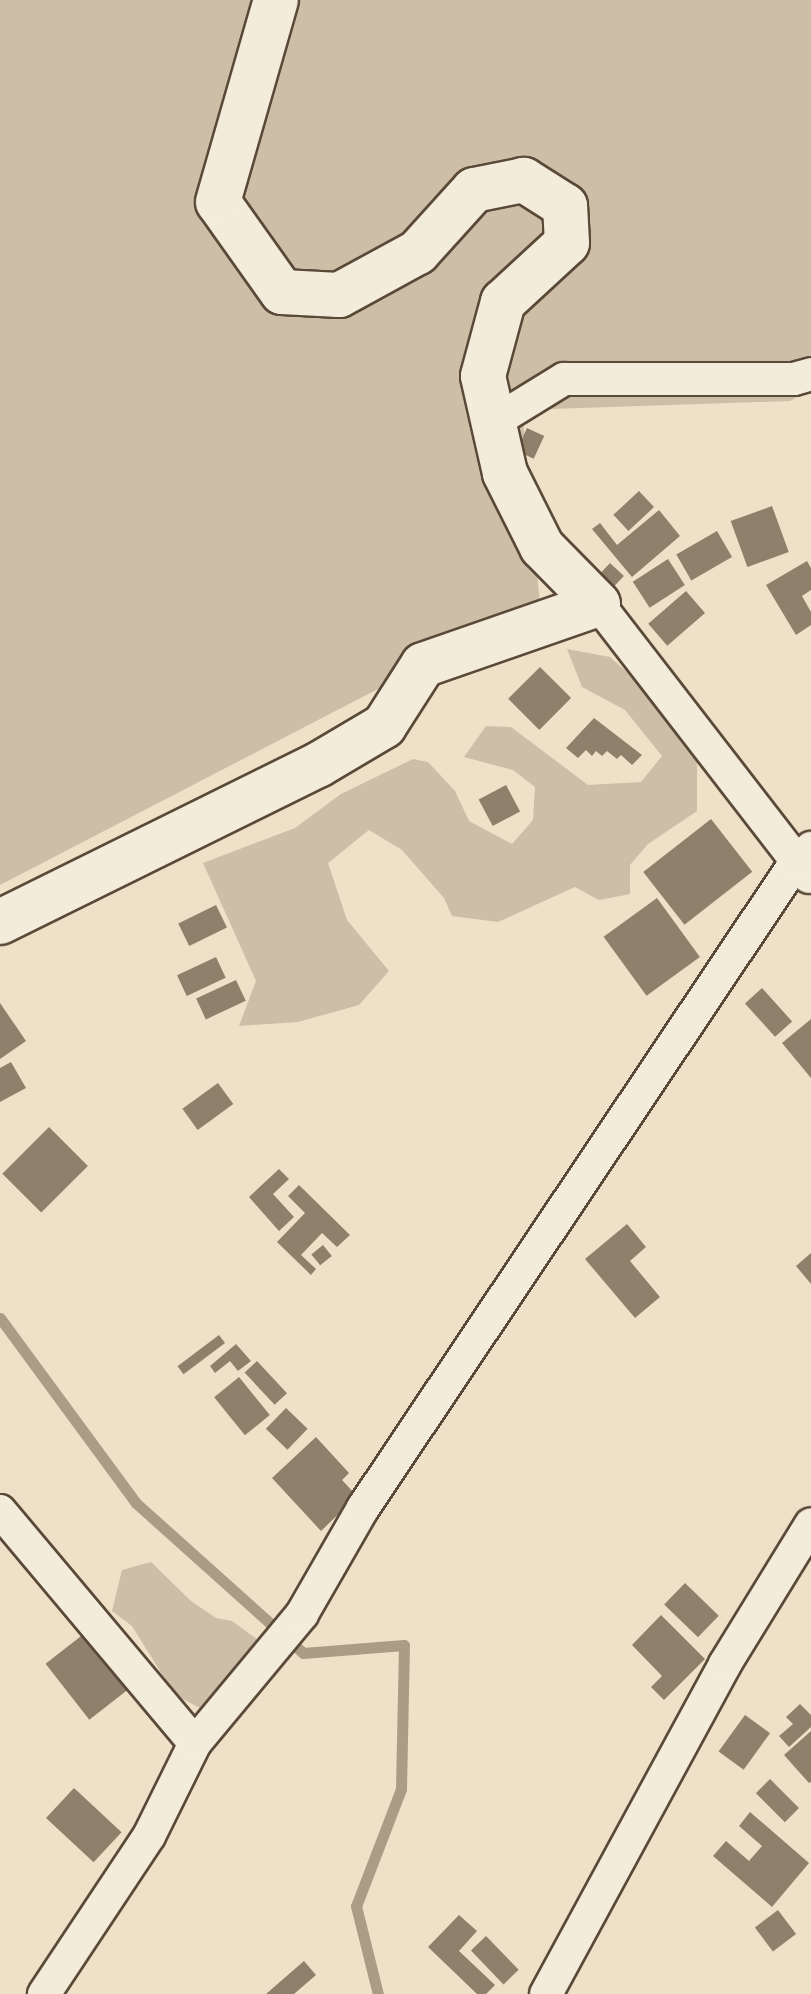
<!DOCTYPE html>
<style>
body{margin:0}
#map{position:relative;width:811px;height:1994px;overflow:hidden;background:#eee1c7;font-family:"IM FELL Great Primer",serif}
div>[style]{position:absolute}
.green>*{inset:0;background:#cdbea7}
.stream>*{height:11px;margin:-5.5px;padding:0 5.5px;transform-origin:5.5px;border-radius:5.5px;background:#ab9c86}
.building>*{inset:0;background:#8f806b;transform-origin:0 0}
.roads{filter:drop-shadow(2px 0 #5a4938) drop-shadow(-2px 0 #5a4938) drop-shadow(0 2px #5a4938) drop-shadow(0 -2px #5a4938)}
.street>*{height:32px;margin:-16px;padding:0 16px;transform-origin:16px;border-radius:16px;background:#f4ecdb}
.secondary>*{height:44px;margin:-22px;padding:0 22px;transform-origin:22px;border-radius:22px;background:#f4ecdb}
span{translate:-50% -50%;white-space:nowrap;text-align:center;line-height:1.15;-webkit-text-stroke:7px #f4ecdb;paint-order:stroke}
</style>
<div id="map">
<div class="green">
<div style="clip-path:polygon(0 0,811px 0,811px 390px,790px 401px,522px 410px,540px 605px,0 885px)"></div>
<div style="clip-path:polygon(567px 649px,610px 657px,682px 721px,697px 760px,697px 811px,648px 844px,630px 865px,630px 894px,599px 900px,575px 887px,498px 922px,452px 916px,444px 898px,402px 850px,369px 830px,328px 863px,347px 920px,389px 971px,359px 1005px,298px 1022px,239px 1026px,256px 981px,203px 863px,295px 828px,341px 794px,413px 759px,428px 762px,455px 791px,469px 821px,512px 844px,533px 820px,535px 787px,513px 770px,464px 757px,486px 726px,511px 727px,588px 785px,641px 782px,662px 756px,625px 710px,582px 687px)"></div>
<div style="clip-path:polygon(151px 1562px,191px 1601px,216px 1618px,232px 1621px,261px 1642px,200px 1708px,175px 1695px,132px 1626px,112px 1611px,122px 1570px)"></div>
</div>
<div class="stream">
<div style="left:0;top:1318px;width:230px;rotate:53.7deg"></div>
<div style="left:136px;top:1503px;width:224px;rotate:41.9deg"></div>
<div style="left:303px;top:1653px;width:101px;rotate:-4.5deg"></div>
<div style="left:404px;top:1645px;width:144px;rotate:91.2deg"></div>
<div style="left:401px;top:1789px;width:125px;rotate:111deg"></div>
<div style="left:356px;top:1906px;width:91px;rotate:76deg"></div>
</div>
<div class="building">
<div style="left:527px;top:428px;width:19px;height:25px;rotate:25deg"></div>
<div style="left:639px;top:491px;width:22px;height:35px;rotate:47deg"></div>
<div style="left:772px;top:506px;width:49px;height:44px;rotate:70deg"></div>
<div style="clip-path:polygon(659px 510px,680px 536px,632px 577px,592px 529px,600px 523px,617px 545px)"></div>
<div style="left:717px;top:531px;width:30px;height:47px;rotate:60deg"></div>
<div style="left:668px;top:559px;width:31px;height:42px;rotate:57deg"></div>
<div style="clip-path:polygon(807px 561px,811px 568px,811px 590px,802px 596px,811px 612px,811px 625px,796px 635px,766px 585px)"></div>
<div style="left:610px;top:563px;width:19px;height:21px;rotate:43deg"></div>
<div style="left:686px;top:591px;width:29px;height:50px;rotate:49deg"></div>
<div style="left:540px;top:667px;width:44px;height:45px;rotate:45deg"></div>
<div style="clip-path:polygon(594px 718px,642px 755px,632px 765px,621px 755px,617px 759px,607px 751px,602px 756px,596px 751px,592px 756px,586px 750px,578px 758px,566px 748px)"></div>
<div style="left:506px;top:785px;width:30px;height:31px;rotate:62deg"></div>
<div style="left:711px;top:819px;width:67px;height:86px;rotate:52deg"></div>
<div style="left:657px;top:898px;width:73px;height:66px;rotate:54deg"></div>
<div style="left:216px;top:905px;width:25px;height:42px;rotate:64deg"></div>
<div style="left:216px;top:957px;width:23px;height:43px;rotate:65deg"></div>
<div style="left:236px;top:980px;width:23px;height:44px;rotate:65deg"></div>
<div style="left:762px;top:988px;width:45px;height:23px;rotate:48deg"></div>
<div style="clip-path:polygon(0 1003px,26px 1041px,0 1059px)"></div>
<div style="clip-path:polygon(811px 1019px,811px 1078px,782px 1043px)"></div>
<div style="clip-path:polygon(11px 1062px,26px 1088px,0 1102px,0 1068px)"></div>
<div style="left:218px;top:1083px;width:26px;height:44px;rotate:54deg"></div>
<div style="left:49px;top:1127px;width:55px;height:66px;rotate:45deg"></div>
<div style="clip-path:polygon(279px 1169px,289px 1179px,273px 1194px,294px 1217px,279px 1231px,249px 1197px)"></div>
<div style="clip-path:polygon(299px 1185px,350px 1235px,337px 1247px,322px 1233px,301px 1255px,316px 1269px,311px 1275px,277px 1242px,305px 1213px,288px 1196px)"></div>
<div style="clip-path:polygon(627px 1224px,646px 1247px,630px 1261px,660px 1297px,635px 1318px,585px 1259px)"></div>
<div style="left:323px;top:1245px;width:14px;height:15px;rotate:51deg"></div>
<div style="clip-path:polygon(811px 1253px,811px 1284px,796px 1266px)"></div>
<div style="left:219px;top:1335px;width:10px;height:52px;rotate:53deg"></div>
<div style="clip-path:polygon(236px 1344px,251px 1361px,238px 1371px,230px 1361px,215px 1373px,210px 1366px)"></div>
<div style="left:257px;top:1361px;width:44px;height:17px;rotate:47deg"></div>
<div style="left:239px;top:1377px;width:49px;height:32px;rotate:51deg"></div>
<div style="left:286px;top:1408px;width:30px;height:29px;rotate:44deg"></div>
<div style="clip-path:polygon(316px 1437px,349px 1473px,342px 1480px,357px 1496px,321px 1531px,272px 1478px)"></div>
<div style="left:685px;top:1583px;width:47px;height:30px;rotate:44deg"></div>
<div style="clip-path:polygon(661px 1615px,705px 1659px,664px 1700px,651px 1687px,662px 1676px,632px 1645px)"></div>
<div style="left:85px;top:1633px;width:71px;height:50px;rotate:52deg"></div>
<div style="clip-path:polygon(800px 1704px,811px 1715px,811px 1727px,789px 1747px,779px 1736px,793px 1724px,786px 1717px)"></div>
<div style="left:745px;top:1715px;width:31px;height:45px;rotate:36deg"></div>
<div style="clip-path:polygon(811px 1731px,811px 1782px,809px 1783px,784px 1755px)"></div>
<div style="left:770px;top:1779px;width:41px;height:20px;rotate:45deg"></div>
<div style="left:74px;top:1788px;width:65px;height:41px;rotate:43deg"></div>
<div style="clip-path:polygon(750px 1812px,809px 1863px,772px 1907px,713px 1856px,726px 1841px,749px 1861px,762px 1846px,739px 1826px)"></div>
<div style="left:778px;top:1910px;width:30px;height:29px;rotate:53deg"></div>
<div style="clip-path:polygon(459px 1915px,477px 1931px,459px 1951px,495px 1985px,486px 1994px,477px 1994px,428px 1947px)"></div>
<div style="left:486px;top:1936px;width:47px;height:21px;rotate:46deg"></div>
<div style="clip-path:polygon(304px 1961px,316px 1975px,294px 1994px,266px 1994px)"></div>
</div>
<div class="roads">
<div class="street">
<div style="left:494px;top:422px;width:82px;rotate:-31.6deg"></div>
<div style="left:564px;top:379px;width:230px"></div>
<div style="left:794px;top:379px;width:18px;rotate:-16deg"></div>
<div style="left:598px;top:604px;width:345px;rotate:52.3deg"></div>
<div style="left:0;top:1511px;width:303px;rotate:50deg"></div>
<div style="left:195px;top:1743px;width:104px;rotate:116.3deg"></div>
<div style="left:149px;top:1836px;width:190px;rotate:123.6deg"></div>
<div style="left:195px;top:1743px;width:168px;rotate:-50.3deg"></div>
<div style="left:302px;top:1614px;width:122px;rotate:-60.1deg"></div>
<div style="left:363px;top:1508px;width:778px;rotate:-56.17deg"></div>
<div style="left:796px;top:862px;width:21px;rotate:-43deg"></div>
<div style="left:546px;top:1994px;width:375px;rotate:-61.5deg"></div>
<div style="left:725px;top:1664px;width:164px;rotate:-58.4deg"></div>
</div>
<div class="secondary">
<div style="left:0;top:922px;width:355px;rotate:-26.3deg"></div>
<div style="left:318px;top:765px;width:77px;rotate:-30.6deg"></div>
<div style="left:384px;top:726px;width:72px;rotate:-57.4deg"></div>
<div style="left:423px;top:665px;width:185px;rotate:-19.2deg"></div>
<div style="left:598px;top:604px;width:80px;rotate:-134.5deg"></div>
<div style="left:542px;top:547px;width:83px;rotate:-116.6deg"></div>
<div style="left:505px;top:473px;width:99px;rotate:-102.8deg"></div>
<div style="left:483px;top:376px;width:77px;rotate:-74.9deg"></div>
<div style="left:503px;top:302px;width:87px;rotate:-42.7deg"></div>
<div style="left:567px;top:243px;width:37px;rotate:-93deg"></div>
<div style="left:565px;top:206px;width:49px;rotate:-147.6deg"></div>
<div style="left:524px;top:180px;width:51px;rotate:168.7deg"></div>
<div style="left:474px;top:190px;width:84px;rotate:132.1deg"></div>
<div style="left:418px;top:252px;width:90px;rotate:151.4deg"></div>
<div style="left:339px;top:295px;width:57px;rotate:-177deg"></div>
<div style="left:282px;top:292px;width:110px;rotate:-125.4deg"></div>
<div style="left:218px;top:202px;width:210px;rotate:-74deg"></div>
</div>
</div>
</div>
